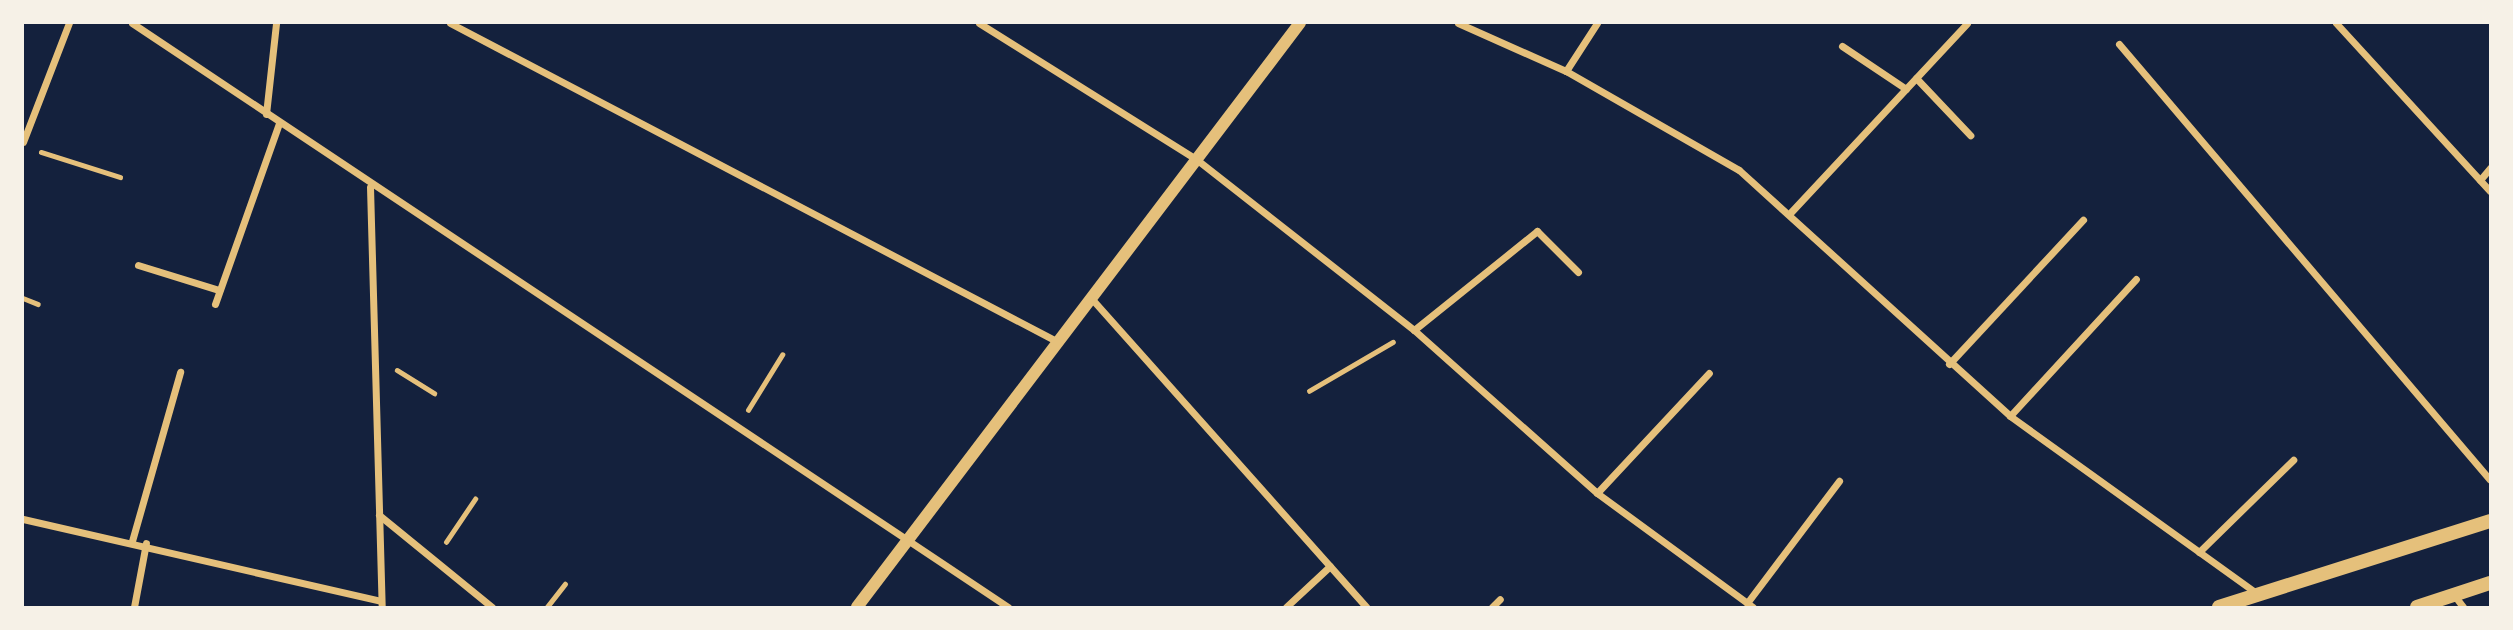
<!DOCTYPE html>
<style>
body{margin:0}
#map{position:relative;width:2513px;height:630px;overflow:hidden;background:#14213d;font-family:"PT Sans",sans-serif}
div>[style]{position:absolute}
.path>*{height:4.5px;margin:-2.25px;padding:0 2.25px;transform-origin:2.25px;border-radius:2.25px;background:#e5c07b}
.minor>*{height:7px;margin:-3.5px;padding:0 3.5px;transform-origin:3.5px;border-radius:3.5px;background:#e5c07b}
.tertiary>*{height:12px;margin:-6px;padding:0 6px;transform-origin:6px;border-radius:6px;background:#e5c07b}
.secondary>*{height:14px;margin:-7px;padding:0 7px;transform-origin:7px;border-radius:7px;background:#e5c07b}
span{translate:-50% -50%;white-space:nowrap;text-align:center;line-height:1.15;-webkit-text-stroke:6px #f6f1e7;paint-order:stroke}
.frame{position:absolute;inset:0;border:24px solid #f6f1e7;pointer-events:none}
</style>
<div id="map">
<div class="path">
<div style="left:41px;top:152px;width:83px;rotate:17.6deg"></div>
<div style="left:23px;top:298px;width:16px;rotate:22deg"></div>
<div style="left:397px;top:370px;width:44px;rotate:31.9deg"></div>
<div style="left:1309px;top:391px;width:97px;rotate:-30.3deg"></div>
<div style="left:748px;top:410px;width:65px;rotate:-58.3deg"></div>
<div style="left:446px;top:542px;width:52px;rotate:-56deg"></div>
<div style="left:547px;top:607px;width:29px;rotate:-52deg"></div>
</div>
<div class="minor">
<div style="left:132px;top:23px;width:1053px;rotate:33.69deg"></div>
<div style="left:450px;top:23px;width:687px;rotate:27.68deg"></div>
<div style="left:979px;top:23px;width:256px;rotate:32.1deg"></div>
<div style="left:1196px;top:159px;width:277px;rotate:38.1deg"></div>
<div style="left:1414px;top:330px;width:245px;rotate:41.7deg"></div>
<div style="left:1597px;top:493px;width:193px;rotate:36.2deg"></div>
<div style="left:1458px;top:23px;width:118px;rotate:24deg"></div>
<div style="left:1566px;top:71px;width:199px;rotate:29.8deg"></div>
<div style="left:1739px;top:170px;width:366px;rotate:42.2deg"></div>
<div style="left:2010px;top:416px;width:305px;rotate:35.7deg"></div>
<div style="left:2336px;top:23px;width:228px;rotate:47.5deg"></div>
<div style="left:2119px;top:44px;width:572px;rotate:49.6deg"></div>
<div style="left:1842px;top:46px;width:77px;rotate:33.9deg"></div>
<div style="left:1566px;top:71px;width:57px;rotate:-57.1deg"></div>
<div style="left:1916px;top:78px;width:79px;rotate:46.5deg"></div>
<div style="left:266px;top:114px;width:92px;rotate:-83.7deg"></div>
<div style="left:23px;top:142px;width:128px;rotate:-68.9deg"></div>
<div style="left:2480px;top:180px;width:16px;rotate:-50deg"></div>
<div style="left:370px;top:187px;width:420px;rotate:88.4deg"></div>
<div style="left:1791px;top:212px;width:258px;rotate:-47deg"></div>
<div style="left:138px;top:265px;width:85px;rotate:17.2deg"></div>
<div style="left:1091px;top:298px;width:414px;rotate:48.3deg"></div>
<div style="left:215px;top:304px;width:192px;rotate:-70.5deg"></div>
<div style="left:1414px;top:330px;width:158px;rotate:-38.8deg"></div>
<div style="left:1537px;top:231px;width:58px;rotate:45deg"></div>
<div style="left:1949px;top:364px;width:197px;rotate:-47.1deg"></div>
<div style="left:2010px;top:416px;width:186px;rotate:-47.4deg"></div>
<div style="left:1597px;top:493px;width:164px;rotate:-47deg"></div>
<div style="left:379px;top:515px;width:146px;rotate:39.2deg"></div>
<div style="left:23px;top:519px;width:367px;rotate:12.9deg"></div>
<div style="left:132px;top:541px;width:176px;rotate:-74.1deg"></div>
<div style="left:2199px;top:552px;width:132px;rotate:-44.4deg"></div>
<div style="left:2454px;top:595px;width:15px;rotate:53deg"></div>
<div style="left:1747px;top:603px;width:153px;rotate:-53deg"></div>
<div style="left:134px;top:607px;width:65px;rotate:-79.4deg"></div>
<div style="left:1286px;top:607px;width:60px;rotate:-43deg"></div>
<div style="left:1492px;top:607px;width:11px;rotate:-45deg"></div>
</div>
<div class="tertiary">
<div style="left:857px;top:607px;width:733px;rotate:-52.82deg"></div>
</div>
<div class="secondary">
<div style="left:2219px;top:607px;width:284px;rotate:-17.6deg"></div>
<div style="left:2417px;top:607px;width:77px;rotate:-18.2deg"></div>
</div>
<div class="frame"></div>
</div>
